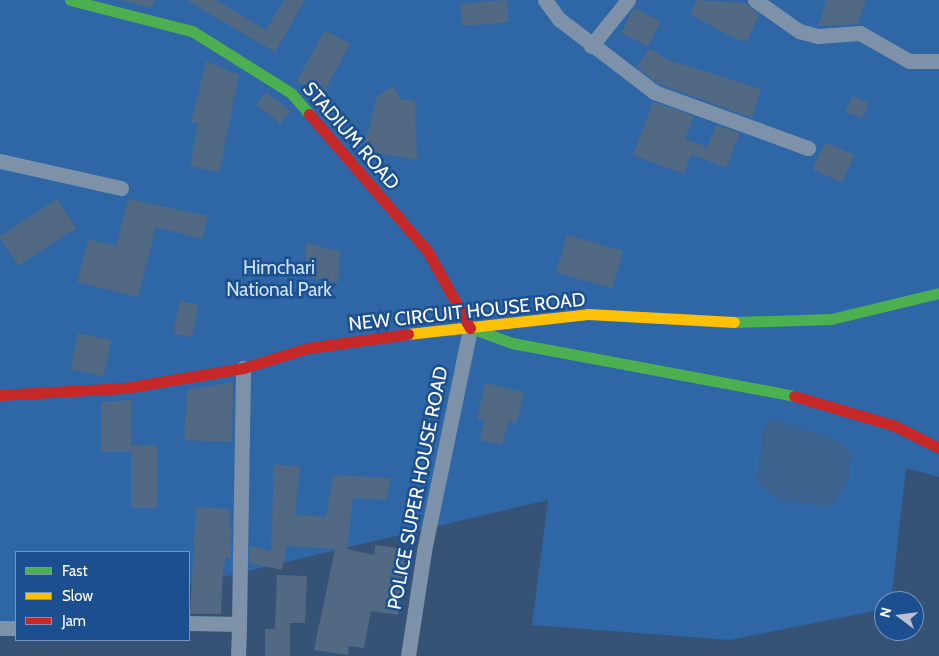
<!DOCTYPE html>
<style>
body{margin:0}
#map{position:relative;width:939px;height:656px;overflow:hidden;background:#365274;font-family:Cabin,sans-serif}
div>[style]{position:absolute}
.green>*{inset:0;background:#2f66a5}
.water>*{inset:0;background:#3b618d}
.building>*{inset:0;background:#526984;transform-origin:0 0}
.street>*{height:15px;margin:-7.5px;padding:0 7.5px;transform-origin:7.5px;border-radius:7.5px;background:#7d92a8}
.fast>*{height:11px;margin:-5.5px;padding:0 5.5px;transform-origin:5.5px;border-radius:5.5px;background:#4caf50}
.slow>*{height:11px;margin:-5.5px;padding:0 5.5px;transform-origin:5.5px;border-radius:5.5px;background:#ffc107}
.jam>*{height:11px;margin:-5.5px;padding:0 5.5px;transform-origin:5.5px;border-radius:5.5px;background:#c62828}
span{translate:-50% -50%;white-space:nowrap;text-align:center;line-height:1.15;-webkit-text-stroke:5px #1b4f8f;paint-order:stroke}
.street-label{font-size:19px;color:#fff}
.park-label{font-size:19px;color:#cfe3fa}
.legend{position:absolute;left:15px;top:551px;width:175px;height:90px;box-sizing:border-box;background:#1b4f8f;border:1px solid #7695bc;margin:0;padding:6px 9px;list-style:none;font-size:15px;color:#fff}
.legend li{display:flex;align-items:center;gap:10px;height:25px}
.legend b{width:25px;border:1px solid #7695bc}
.north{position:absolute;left:874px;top:591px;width:50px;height:50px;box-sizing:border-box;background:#1b4f8f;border:1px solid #7695bc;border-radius:50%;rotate:285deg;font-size:14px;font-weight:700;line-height:20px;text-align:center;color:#fff}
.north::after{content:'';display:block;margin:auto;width:18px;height:22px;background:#b9c2ce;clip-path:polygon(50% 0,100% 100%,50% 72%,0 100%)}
</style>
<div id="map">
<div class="green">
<div style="clip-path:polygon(0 0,939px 0,939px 477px,906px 468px,891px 601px,884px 601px,884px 609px,730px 640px,532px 625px,548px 500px,189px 585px,189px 552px,16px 552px,16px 624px,0 628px)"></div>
</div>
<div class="water">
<div style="clip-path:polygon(772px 419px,833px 438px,851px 453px,848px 482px,831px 506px,781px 501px,757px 483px,763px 430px)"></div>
</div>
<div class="building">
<div style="clip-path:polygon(121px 0,155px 0,151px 8px)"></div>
<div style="clip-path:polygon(186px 0,216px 0,266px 30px,284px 0,305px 0,275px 52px)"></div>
<div style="left:507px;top:0;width:22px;height:47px;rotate:85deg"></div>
<div style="clip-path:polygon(696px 0,746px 3px,759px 15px,747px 41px,735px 39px,690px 14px)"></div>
<div style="clip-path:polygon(827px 0,866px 0,858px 24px,818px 26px)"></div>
<div style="left:634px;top:8px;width:30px;height:28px;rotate:27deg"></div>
<div style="left:325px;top:30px;width:29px;height:59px;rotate:29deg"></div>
<div style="clip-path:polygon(650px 48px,665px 59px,761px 89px,752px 118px,659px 84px,637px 67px)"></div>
<div style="clip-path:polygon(206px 61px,239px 75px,219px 172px,190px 166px,198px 124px,191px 122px)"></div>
<div style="clip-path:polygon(394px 86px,400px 99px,415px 101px,417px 160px,363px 150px,377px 96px)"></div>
<div style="left:266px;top:92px;width:31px;height:16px;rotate:38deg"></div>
<div style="left:852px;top:96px;width:18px;height:17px;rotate:22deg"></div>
<div style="clip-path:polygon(653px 102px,694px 116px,685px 139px,707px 147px,716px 125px,740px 133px,726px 168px,691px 154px,684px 174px,633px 155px)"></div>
<div style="left:825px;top:142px;width:32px;height:30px;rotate:24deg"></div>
<div style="left:57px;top:199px;width:35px;height:69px;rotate:57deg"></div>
<div style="clip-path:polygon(128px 199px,208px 216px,202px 239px,156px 227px,138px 297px,77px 282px,88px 239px,116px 246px)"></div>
<div style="left:567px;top:235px;width:58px;height:39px;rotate:16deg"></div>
<div style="clip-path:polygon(306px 243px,340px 251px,338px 283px,305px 276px)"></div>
<div style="left:180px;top:301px;width:19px;height:33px;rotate:12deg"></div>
<div style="left:78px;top:333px;width:34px;height:37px;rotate:12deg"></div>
<div style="clip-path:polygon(233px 382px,232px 442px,184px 440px,187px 390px)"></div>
<div style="clip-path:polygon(485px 383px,524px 392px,516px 424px,509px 420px,502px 445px,480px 440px,484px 420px,477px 418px)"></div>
<div style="clip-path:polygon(131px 400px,131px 446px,157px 445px,157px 508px,131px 508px,131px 452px,101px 452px,101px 402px)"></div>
<div style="clip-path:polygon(274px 464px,300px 467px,295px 515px,326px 517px,333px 475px,391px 478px,386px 500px,353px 498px,347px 549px,374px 555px,375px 545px,406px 549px,398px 615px,371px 611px,364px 648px,349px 646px,348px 655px,314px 650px,335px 549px,287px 546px,282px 570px,249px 563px,250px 546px,271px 551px)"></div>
<div style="clip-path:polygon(196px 507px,230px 509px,231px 558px,226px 557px,223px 569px,221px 614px,190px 614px)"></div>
<div style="clip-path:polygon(277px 575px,307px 576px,305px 623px,290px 623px,290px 656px,265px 656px,265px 629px,275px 629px)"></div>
</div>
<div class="street">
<div style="left:545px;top:0;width:24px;rotate:54deg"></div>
<div style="left:559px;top:19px;width:120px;rotate:37.5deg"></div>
<div style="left:654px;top:92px;width:164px;rotate:20deg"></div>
<div style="left:755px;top:0;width:54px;rotate:35.2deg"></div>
<div style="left:799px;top:31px;width:20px;rotate:15deg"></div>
<div style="left:818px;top:36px;width:42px;rotate:-4.1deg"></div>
<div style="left:860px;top:33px;width:56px;rotate:29.7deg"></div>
<div style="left:909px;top:61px;width:30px"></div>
<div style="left:591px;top:46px;width:59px;rotate:-51.2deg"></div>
<div style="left:0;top:161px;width:124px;rotate:12.6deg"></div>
<div style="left:189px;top:623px;width:50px;rotate:1.1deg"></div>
<div style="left:239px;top:624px;width:256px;rotate:-89.1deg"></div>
<div style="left:0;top:628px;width:16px"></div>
<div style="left:238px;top:656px;width:32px;rotate:-88deg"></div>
<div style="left:408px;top:656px;width:106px;rotate:-81.3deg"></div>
<div style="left:424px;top:551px;width:228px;rotate:-78.3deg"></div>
</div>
<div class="fast">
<div style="left:70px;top:0;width:126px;rotate:14.3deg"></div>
<div style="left:192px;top:31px;width:117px;rotate:32.1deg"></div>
<div style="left:291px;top:93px;width:28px;rotate:49deg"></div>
<div style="left:734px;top:322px;width:97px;rotate:-1.8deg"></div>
<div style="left:831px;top:319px;width:111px;rotate:-13.5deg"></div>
<div style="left:474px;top:329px;width:40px;rotate:20.2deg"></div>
<div style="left:512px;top:343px;width:287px;rotate:10.6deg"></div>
</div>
<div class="slow">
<div style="left:408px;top:334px;width:181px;rotate:-6.3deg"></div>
<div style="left:588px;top:314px;width:146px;rotate:3.1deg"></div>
</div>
<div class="jam">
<div style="left:309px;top:114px;width:182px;rotate:49.2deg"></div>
<div style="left:428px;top:252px;width:87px;rotate:61.1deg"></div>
<div style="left:0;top:395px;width:125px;rotate:-3.2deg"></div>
<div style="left:125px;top:388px;width:120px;rotate:-9.6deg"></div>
<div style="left:243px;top:368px;width:68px;rotate:-17.1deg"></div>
<div style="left:308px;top:348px;width:101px;rotate:-8deg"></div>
<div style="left:794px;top:396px;width:105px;rotate:16.5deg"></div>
<div style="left:895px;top:426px;width:49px;rotate:26.6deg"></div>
</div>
<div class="street-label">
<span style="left:351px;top:136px;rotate:49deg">STADIUM ROAD</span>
<span style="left:467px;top:312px;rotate:-6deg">NEW CIRCUIT HOUSE ROAD</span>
<span style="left:418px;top:488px;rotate:-79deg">POLICE SUPER HOUSE ROAD</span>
</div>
<div class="park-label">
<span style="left:279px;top:279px">Himchari<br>National Park</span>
</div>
<ul class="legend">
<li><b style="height:6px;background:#4caf50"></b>Fast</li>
<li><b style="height:6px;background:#ffc107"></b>Slow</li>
<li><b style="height:6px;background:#c62828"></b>Jam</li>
</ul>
<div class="north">N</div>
</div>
